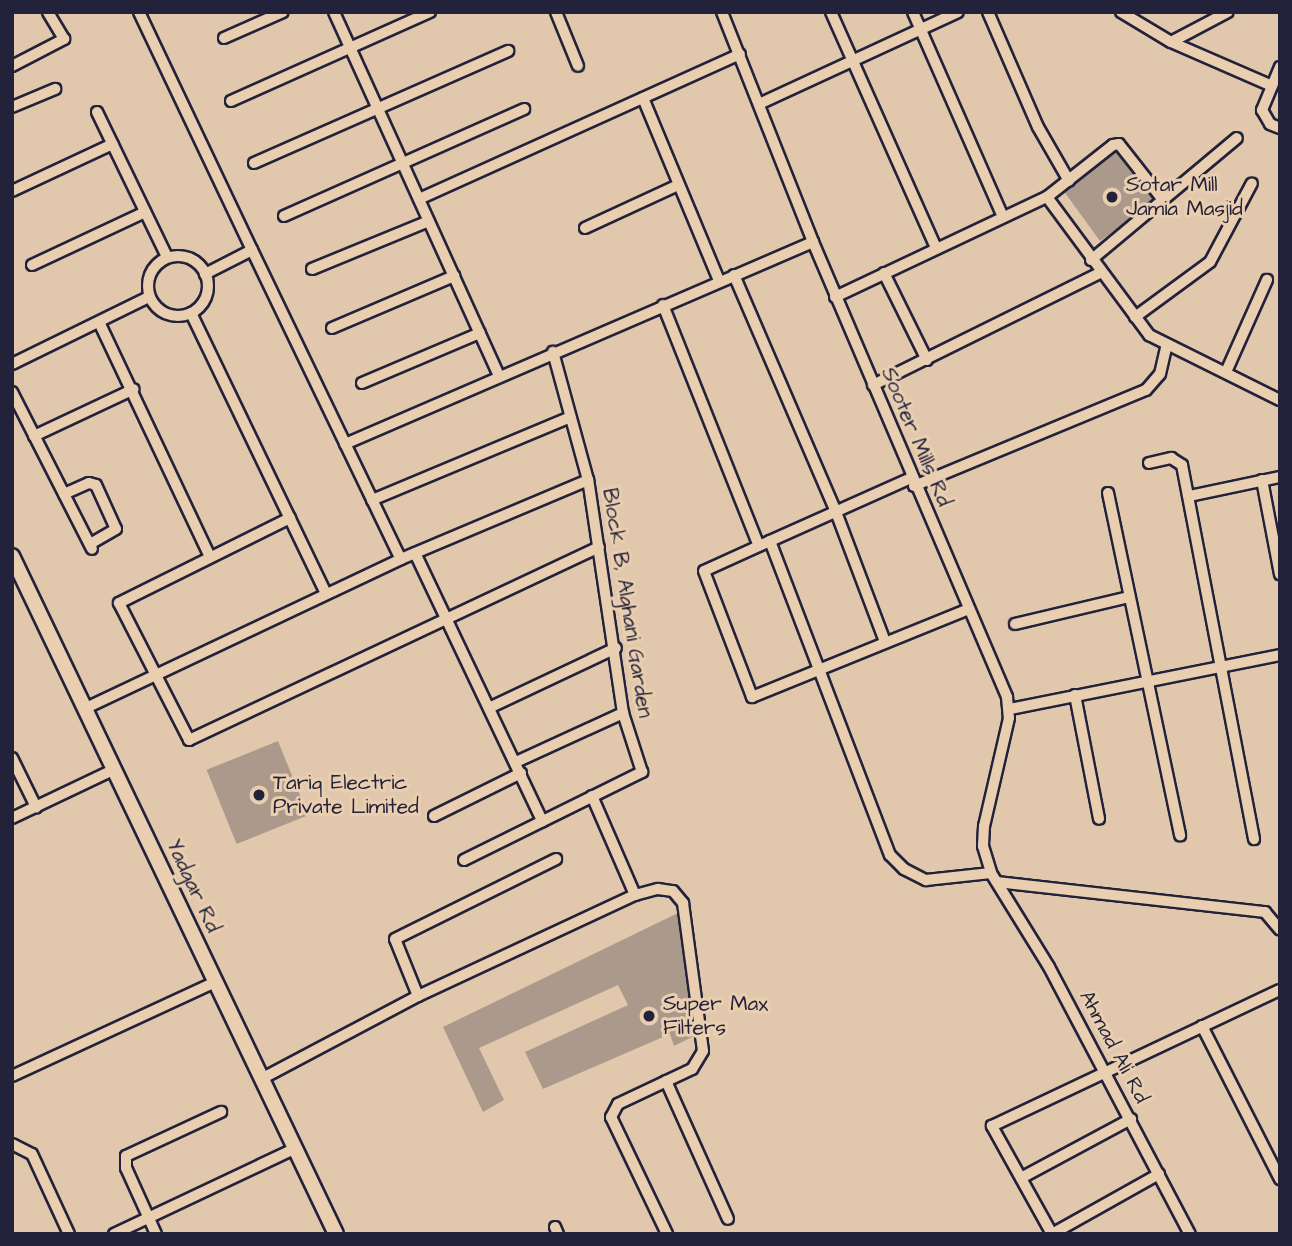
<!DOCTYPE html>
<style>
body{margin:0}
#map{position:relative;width:1292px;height:1246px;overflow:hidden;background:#e1c7ab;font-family:"Architects Daughter",sans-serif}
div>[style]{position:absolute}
.building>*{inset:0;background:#ab9a8c;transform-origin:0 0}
.roads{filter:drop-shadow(2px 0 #22223b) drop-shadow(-2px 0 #22223b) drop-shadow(0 2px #22223b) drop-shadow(0 -2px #22223b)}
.minor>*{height:10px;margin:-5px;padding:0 5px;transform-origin:5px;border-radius:5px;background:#e9ceb0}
.minor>.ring{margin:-5px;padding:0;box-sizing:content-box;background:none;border:10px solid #e9ceb0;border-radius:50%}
.tertiary>*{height:14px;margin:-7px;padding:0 7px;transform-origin:7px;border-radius:7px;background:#e9ceb0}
.dots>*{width:19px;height:19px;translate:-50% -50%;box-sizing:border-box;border:4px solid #e9ceb0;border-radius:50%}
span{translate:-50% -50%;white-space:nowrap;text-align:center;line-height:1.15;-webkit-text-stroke:6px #e9ceb0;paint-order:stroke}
.poi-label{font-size:21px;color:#22223b}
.left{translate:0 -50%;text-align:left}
.street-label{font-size:21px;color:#22223b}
.frame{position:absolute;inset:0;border:14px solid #22223b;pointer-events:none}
</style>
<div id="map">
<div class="building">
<div style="left:1119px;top:148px;width:64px;height:70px;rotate:54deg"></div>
<div style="left:278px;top:741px;width:80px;height:77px;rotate:68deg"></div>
<div style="clip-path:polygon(680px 912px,696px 1035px,674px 1046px,670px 1034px,543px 1089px,525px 1052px,628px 1005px,618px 985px,479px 1048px,504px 1100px,483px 1112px,443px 1027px)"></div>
</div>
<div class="roads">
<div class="minor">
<div style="left:139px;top:12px;width:263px;rotate:64.6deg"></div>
<div style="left:252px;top:250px;width:53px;rotate:152.9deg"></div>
<div style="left:334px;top:12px;width:397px;rotate:65.6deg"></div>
<div style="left:556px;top:12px;width:58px;rotate:67.8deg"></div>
<div style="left:722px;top:12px;width:247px;rotate:68.4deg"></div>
<div style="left:813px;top:242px;width:495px;rotate:66.9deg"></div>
<div style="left:1007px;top:697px;width:21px;rotate:85deg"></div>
<div style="left:1009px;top:718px;width:111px;rotate:103deg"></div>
<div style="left:984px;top:826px;width:20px;rotate:93deg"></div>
<div style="left:983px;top:846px;width:28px;rotate:73deg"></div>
<div style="left:991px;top:873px;width:110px;rotate:58.3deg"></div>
<div style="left:1049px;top:967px;width:302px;rotate:62.2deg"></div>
<div style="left:831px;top:12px;width:258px;rotate:66deg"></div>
<div style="left:913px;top:12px;width:224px;rotate:66.3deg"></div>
<div style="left:988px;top:12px;width:125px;rotate:66.5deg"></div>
<div style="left:1038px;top:127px;width:62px;rotate:60.1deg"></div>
<div style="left:1121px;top:12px;width:58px;rotate:31deg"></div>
<div style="left:1171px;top:42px;width:110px;rotate:23.5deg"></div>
<div style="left:224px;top:38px;width:64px;rotate:-23.8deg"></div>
<div style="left:1171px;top:42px;width:64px;rotate:-27.8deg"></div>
<div style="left:12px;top:66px;width:59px;rotate:-27.4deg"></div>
<div style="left:64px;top:39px;width:31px;rotate:-121deg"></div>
<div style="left:1280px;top:67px;width:47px;rotate:112.7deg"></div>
<div style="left:1262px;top:110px;width:16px;rotate:60deg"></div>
<div style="left:1270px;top:124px;width:11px;rotate:22deg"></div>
<div style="left:643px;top:98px;width:198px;rotate:67.4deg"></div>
<div style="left:231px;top:101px;width:218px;rotate:-24.1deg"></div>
<div style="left:759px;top:104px;width:219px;rotate:-24.8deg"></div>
<div style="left:12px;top:107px;width:47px;rotate:-22.7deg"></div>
<div style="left:97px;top:112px;width:161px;rotate:64.2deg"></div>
<div style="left:254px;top:163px;width:278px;rotate:-23.8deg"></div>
<div style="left:12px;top:191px;width:111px;rotate:-25deg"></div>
<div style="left:1047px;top:197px;width:84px;rotate:-38.2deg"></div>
<div style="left:1113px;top:145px;width:6px;rotate:-9deg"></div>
<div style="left:1119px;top:144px;width:71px;rotate:51.8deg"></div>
<div style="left:419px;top:199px;width:352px;rotate:-24.3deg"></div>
<div style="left:284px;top:216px;width:263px;rotate:-24deg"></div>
<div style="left:585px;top:228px;width:102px;rotate:-24.8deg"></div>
<div style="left:252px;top:250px;width:343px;rotate:64.3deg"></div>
<div style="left:401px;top:559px;width:203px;rotate:-22.9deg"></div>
<div class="ring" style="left:148px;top:256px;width:50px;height:50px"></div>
<div style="left:1091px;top:260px;width:190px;rotate:-39.9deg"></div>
<div style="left:32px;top:265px;width:125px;rotate:-25.1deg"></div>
<div style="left:312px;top:269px;width:126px;rotate:-22.3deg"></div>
<div style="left:884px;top:273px;width:97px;rotate:63.7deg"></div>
<div style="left:734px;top:275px;width:258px;rotate:66.7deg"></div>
<div style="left:836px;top:512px;width:139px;rotate:69.3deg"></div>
<div style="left:835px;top:297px;width:234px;rotate:-25.3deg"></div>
<div style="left:1047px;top:197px;width:172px;rotate:53.5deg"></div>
<div style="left:1149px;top:335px;width:146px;rotate:26.4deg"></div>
<div style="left:663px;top:305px;width:259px;rotate:68.3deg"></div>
<div style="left:191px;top:313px;width:311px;rotate:64.3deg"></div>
<div style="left:1135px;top:317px;width:93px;rotate:-36.3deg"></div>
<div style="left:1210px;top:262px;width:89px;rotate:-62deg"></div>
<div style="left:99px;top:322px;width:260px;rotate:64.7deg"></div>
<div style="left:332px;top:328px;width:133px;rotate:-23.1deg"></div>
<div style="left:12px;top:364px;width:153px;rotate:-26.1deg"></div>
<div style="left:1226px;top:372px;width:101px;rotate:-66deg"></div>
<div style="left:362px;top:383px;width:128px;rotate:-23deg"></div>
<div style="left:873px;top:385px;width:253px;rotate:-26.3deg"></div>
<div style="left:12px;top:392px;width:176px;rotate:63deg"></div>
<div style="left:34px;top:436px;width:110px;rotate:-25.2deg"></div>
<div style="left:345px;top:444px;width:510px;rotate:-23.35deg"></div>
<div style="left:1149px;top:463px;width:23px;rotate:-13deg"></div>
<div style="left:1171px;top:458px;width:13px;rotate:32deg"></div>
<div style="left:1182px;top:465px;width:381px;rotate:79.1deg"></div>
<div style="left:911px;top:478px;width:154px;rotate:155.9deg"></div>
<div style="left:770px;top:541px;width:336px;rotate:69.1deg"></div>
<div style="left:890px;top:855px;width:20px;rotate:45deg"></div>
<div style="left:904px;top:869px;width:25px;rotate:27deg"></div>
<div style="left:926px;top:880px;width:65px;rotate:-6.1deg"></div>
<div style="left:1262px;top:480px;width:96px;rotate:79.2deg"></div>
<div style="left:914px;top:486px;width:251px;rotate:-22.5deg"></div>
<div style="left:1146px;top:390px;width:21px;rotate:-49deg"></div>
<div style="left:1160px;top:374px;width:28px;rotate:-77deg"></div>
<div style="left:1108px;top:493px;width:350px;rotate:78.1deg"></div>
<div style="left:64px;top:494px;width:27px;rotate:-24deg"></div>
<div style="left:89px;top:483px;width:7px;rotate:16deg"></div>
<div style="left:96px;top:485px;width:48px;rotate:65.6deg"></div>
<div style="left:116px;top:529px;width:30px;rotate:150deg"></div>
<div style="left:1189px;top:496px;width:93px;rotate:-11.8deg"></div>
<div style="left:372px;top:500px;width:215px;rotate:-22.7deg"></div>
<div style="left:290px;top:518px;width:191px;rotate:153.6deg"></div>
<div style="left:119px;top:603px;width:154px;rotate:62.9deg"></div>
<div style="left:189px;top:740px;width:453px;rotate:-25.2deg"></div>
<div style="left:770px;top:541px;width:72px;rotate:155.6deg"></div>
<div style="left:704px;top:571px;width:135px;rotate:69.1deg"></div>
<div style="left:752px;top:697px;width:234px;rotate:-22.1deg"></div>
<div style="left:415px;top:553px;width:297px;rotate:64.6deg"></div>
<div style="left:1015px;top:624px;width:117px;rotate:-13.3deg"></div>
<div style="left:1075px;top:695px;width:126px;rotate:79deg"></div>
<div style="left:491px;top:707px;width:138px;rotate:-25.3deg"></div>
<div style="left:86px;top:708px;width:348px;rotate:-25.3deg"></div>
<div style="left:1010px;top:709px;width:275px;rotate:-11.3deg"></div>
<div style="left:12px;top:758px;width:55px;rotate:63.9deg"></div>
<div style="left:516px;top:762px;width:118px;rotate:-24.6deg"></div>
<div style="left:592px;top:796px;width:108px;rotate:66.5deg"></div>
<div style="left:434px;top:816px;width:97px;rotate:-26.3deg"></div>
<div style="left:12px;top:818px;width:114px;rotate:-25.4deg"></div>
<div style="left:464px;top:860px;width:199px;rotate:-26.3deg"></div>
<div style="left:642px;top:772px;width:62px;rotate:-107.9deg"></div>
<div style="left:623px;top:713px;width:236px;rotate:-98.5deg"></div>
<div style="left:588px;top:480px;width:133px;rotate:-105.3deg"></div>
<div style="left:997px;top:882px;width:270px;rotate:6.4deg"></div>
<div style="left:1265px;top:912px;width:23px;rotate:50deg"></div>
<div style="left:418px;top:996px;width:61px;rotate:-112deg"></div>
<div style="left:395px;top:939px;width:180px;rotate:-26.4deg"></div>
<div style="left:1202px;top:1026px;width:172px;rotate:63deg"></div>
<div style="left:12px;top:1076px;width:224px;rotate:-24.8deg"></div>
<div style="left:263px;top:1078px;width:175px;rotate:-27.9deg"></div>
<div style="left:418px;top:996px;width:239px;rotate:-25deg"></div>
<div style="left:635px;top:895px;width:24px;rotate:-15deg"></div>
<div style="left:658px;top:889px;width:15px;rotate:8deg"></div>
<div style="left:673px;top:891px;width:16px;rotate:50deg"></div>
<div style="left:683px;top:903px;width:149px;rotate:82.3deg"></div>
<div style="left:703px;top:1051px;width:21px;rotate:121deg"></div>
<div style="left:692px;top:1069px;width:82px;rotate:154.7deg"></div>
<div style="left:618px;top:1104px;width:15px;rotate:118deg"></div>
<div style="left:611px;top:1117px;width:130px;rotate:64.4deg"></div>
<div style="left:666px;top:1081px;width:151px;rotate:65.8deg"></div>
<div style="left:12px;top:1144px;width:22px;rotate:27deg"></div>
<div style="left:32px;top:1154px;width:88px;rotate:65.2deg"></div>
<div style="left:1159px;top:1174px;width:123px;rotate:150.7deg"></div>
<div style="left:1052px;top:1234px;width:124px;rotate:-119.1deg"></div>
<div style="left:992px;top:1126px;width:318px;rotate:-25.3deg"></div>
<div style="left:1021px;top:1178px;width:125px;rotate:-28.2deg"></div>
<div style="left:555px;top:1227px;width:8px;rotate:67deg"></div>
<div style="left:114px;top:1234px;width:199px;rotate:-25.3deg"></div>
<div style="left:156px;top:1234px;width:72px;rotate:-114.4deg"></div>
<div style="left:126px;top:1168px;width:12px;rotate:-90deg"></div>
<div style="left:126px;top:1156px;width:105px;rotate:-24.9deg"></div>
</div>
<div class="tertiary">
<div style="left:12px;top:556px;width:751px;rotate:64.46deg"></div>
</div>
</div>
<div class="dots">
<div style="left:1112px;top:197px;background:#22223b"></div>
<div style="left:259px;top:795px;background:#22223b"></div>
<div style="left:649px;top:1016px;background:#22223b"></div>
</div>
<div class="poi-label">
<span class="left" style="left:1126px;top:197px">Sotar Mill<br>Jamia Masjid</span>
<span class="left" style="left:273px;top:795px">Tariq Electric<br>Private Limited</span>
<span class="left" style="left:663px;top:1016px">Super Max<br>Filters</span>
</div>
<div class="street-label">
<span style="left:916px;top:437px;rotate:67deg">Sooter Mills Rd</span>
<span style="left:627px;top:603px;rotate:81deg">Block B, Alghani Garden</span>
<span style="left:193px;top:886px;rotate:65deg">Yadgar Rd</span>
<span style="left:1114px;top:1047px;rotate:62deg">Ahmad Ali Rd</span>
</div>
<div class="frame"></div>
</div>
